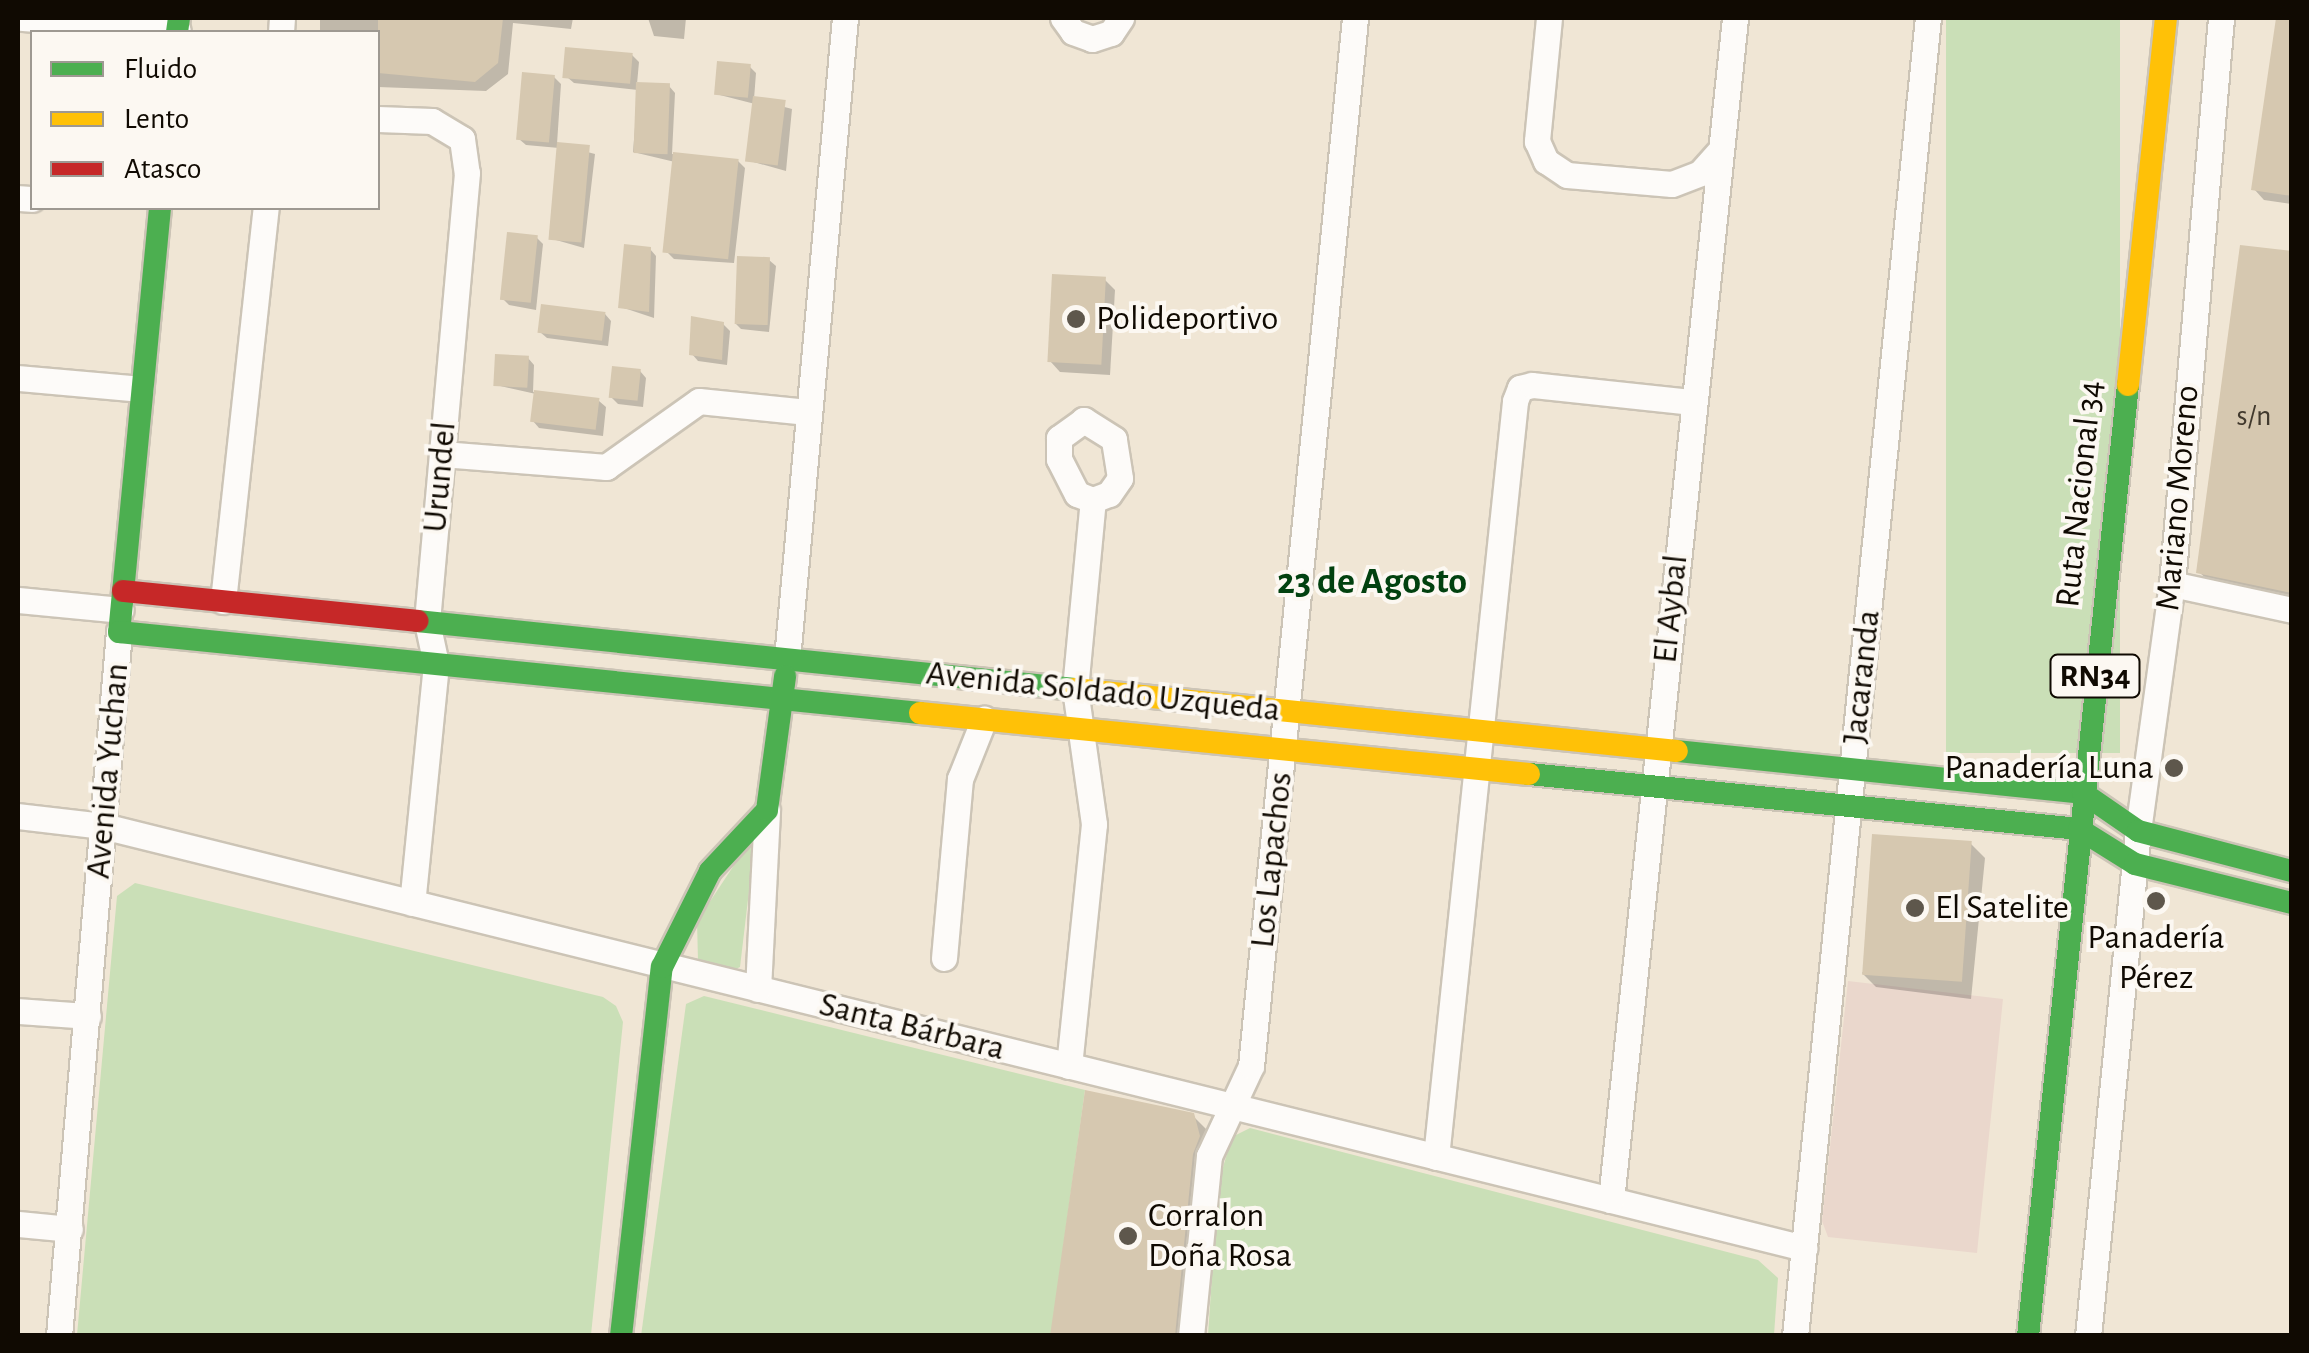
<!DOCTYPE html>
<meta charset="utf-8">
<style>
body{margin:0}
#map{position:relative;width:2309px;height:1353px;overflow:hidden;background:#f0e6d5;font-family:"Alegreya Sans",sans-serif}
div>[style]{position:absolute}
.industrial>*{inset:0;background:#ead7cc}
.green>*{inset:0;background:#cadfb7;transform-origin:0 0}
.shadow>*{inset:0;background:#0003}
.building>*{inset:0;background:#d6c8b0;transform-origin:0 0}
.roads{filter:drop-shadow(2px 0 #ccc4b6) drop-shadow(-2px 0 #ccc4b6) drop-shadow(0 2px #ccc4b6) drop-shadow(0 -2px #ccc4b6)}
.street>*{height:25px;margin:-12.5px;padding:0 12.5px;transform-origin:12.5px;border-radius:12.5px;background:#fdfbf9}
.fast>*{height:22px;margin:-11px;padding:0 11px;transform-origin:11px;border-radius:11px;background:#4caf50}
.slow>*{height:22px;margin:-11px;padding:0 11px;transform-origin:11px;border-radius:11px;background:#ffc107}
.jam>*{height:22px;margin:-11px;padding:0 11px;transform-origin:11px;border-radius:11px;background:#c62828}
.dots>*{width:28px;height:28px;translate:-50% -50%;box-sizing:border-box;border:5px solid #fcf8f2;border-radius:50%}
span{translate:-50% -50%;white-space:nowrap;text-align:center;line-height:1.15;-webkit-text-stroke:8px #fcf8f2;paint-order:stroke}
.number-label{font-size:30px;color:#423a2e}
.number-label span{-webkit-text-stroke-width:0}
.shield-label span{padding:2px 8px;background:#fcf8f2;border:2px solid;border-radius:8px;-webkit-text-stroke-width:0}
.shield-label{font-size:32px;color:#100a02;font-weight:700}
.poi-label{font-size:35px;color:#100a02}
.left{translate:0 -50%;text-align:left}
.right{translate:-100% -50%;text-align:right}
.street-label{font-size:35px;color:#100a02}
.neighbourhood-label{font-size:38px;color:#01410f;font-weight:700}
.frame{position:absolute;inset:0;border:20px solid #100a02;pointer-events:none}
.legend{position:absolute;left:30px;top:30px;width:350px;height:180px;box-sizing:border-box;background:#fcf8f2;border:2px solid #9e9992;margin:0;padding:12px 18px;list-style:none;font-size:30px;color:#100a02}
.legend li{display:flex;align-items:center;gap:20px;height:50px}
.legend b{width:50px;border:2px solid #9e9992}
</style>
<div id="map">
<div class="industrial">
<div style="clip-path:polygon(1848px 981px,2003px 999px,1977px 1253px,1828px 1237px,1822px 1221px)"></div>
</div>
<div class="green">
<div style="left:1946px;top:18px;width:174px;height:735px"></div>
<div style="clip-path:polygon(756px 832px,740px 967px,732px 971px,698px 961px,697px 921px)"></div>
<div style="clip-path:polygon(135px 883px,603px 997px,616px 1006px,623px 1022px,591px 1335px,77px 1335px,117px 896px)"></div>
<div style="clip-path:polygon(704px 996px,1085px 1090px,1051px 1335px,641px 1336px,686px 1004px)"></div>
<div style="clip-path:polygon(1250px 1128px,1758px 1260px,1778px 1278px,1774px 1335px,1208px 1336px,1218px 1184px,1232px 1137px)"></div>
</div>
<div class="shadow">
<div style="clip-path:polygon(320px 18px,573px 18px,571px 29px,513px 23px,508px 74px,486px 91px,378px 87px,378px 32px,320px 32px)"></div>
<div style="clip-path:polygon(648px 18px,686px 18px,684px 39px,654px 36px)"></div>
<div style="clip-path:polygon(2279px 18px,2292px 18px,2292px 204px,2264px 200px,2254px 189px)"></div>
<div style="clip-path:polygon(632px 55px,639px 62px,637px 84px,669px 86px,675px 93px,672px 154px,738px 161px,745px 168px,734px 263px,674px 259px,667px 252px,675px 162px,633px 152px,638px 90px,574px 83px,567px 77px)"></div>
<div style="clip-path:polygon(750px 67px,756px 73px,754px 99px,792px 109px,786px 171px,750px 161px,755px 104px,716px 94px)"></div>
<div style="clip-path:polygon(554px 77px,561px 84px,557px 144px,595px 154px,584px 248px,549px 238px,559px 148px,526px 145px,519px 139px)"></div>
<div style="clip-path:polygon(536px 237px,543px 244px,536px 310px,509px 305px,503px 299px)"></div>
<div style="clip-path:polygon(650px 249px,656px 256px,654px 318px,621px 307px)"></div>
<div style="clip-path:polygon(2292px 254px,2292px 596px,2210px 582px,2199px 572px)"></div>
<div style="clip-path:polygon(769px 260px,776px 266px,769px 332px,741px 329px,735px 323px)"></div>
<div style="clip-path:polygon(1104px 279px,1115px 290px,1110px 375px,1060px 372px,1050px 361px)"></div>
<div style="clip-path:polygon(605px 314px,611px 321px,608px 346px,547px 338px,540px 332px)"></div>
<div style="clip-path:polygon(723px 324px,730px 331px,727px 365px,698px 361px,692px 354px)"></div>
<div style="clip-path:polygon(528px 358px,534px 365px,533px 392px,599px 401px,606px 407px,603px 436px,539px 428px,533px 421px,536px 394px,496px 385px)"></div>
<div style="clip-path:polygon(640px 371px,646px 378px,643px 407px,618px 404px,611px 397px)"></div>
<div style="clip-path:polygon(1971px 844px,1985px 858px,1971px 999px,1876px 987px,1862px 973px)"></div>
<div style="clip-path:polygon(1193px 1116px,1207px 1130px,1190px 1336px,1055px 1336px)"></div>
</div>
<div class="building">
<div style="clip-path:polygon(378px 18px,503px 18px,498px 63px,475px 82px,378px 73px)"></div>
<div style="clip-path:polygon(2276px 18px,2292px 18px,2292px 196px,2251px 190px)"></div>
<div style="left:565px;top:47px;width:68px;height:31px;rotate:5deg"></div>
<div style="left:717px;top:61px;width:34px;height:34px;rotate:5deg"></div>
<div style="left:522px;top:72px;width:33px;height:68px;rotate:5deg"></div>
<div style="left:636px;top:82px;width:34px;height:71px;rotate:2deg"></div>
<div style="left:753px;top:96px;width:33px;height:66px;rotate:7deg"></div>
<div style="left:557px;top:142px;width:33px;height:98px;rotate:5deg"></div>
<div style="left:673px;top:152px;width:66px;height:101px;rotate:6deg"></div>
<div style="left:507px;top:232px;width:31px;height:68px;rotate:6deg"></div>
<div style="clip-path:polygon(624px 244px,651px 247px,649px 312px,618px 308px)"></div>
<div style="clip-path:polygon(2240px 245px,2292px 251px,2292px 593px,2196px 573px)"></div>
<div style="left:737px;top:256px;width:33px;height:68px;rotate:2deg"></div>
<div style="left:1052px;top:274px;width:54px;height:88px;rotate:3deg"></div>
<div style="left:541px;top:304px;width:65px;height:29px;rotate:7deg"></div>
<div style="clip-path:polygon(691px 316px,724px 322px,722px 360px,689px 355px)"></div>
<div style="left:495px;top:354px;width:34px;height:32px;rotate:3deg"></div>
<div style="left:612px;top:366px;width:29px;height:32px;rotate:6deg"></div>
<div style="left:534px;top:390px;width:66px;height:32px;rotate:7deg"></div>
<div style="left:1872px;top:834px;width:100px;height:141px;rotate:4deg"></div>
<div style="clip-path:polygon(1085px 1090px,1194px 1113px,1200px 1136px,1193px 1154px,1175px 1336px,1050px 1336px)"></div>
</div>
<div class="roads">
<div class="street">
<div style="left:23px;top:18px;width:155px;rotate:4.4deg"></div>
<div style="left:1063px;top:18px;width:17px;rotate:54deg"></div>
<div style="left:1073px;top:32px;width:20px;rotate:20deg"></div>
<div style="left:1092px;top:39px;width:20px;rotate:-18deg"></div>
<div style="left:1111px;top:33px;width:18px;rotate:-56deg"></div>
<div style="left:1549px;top:18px;width:124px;rotate:95.6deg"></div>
<div style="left:1537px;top:141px;width:22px;rotate:66deg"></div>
<div style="left:1546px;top:161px;width:25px;rotate:34deg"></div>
<div style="left:1567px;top:175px;width:105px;rotate:4.9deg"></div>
<div style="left:1672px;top:184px;width:30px;rotate:-21deg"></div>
<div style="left:1700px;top:173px;width:28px;rotate:-48deg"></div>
<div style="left:281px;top:32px;width:14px;rotate:-86deg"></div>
<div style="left:378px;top:119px;width:54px;rotate:2.1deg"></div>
<div style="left:432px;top:121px;width:35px;rotate:31deg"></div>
<div style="left:462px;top:139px;width:34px;rotate:82deg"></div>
<div style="left:467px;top:173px;width:451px;rotate:95.1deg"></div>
<div style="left:427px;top:622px;width:43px;rotate:77.9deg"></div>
<div style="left:436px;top:664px;width:240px;rotate:95.7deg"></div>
<div style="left:18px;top:198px;width:14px;rotate:4deg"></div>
<div style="left:18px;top:378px;width:123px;rotate:5.1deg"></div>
<div style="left:442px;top:454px;width:165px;rotate:4.5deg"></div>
<div style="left:606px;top:467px;width:114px;rotate:-35.4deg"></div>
<div style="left:699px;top:401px;width:109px;rotate:5.8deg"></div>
<div style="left:2172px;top:584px;width:123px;rotate:12.2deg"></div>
<div style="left:18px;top:600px;width:103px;rotate:5.5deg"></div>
<div style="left:223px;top:601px;width:395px;rotate:-83.8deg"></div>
<div style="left:787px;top:659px;width:644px;rotate:-84.83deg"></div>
<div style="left:18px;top:816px;width:86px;rotate:6.7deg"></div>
<div style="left:103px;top:826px;width:1753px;rotate:13.93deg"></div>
<div style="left:944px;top:958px;width:180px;rotate:-84.9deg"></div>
<div style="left:960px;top:779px;width:65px;rotate:-68.2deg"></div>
<div style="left:758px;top:989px;width:179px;rotate:-87.1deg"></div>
<div style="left:18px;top:1011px;width:70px;rotate:4.1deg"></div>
<div style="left:1069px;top:1066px;width:243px;rotate:-84.1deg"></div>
<div style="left:1094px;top:824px;width:136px;rotate:-98deg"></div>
<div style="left:1075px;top:689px;width:190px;rotate:-84.6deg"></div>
<div style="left:1093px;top:500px;width:17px;rotate:-21deg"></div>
<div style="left:1109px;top:494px;width:19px;rotate:-55deg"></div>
<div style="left:1120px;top:478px;width:39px;rotate:-99deg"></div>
<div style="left:1114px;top:439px;width:36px;rotate:-148deg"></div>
<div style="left:1084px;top:420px;width:31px;rotate:144deg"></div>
<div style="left:1059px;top:438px;width:21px;rotate:90deg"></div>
<div style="left:1059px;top:459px;width:39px;rotate:63deg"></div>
<div style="left:1077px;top:494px;width:17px;rotate:21deg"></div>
<div style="left:1436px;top:1157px;width:760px;rotate:-84.03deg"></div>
<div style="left:1515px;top:401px;width:14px;rotate:-69deg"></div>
<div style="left:1520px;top:388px;width:12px;rotate:-14deg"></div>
<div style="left:1532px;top:385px;width:161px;rotate:6.1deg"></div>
<div style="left:1611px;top:1200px;width:1188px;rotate:-84.01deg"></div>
<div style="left:18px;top:1224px;width:52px;rotate:5.5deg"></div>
<div style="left:59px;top:1336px;width:707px;rotate:-85.13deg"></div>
<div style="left:1191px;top:1336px;width:181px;rotate:-84.3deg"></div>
<div style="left:1209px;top:1156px;width:99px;rotate:-65deg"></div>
<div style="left:1251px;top:1066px;width:1053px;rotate:-84.33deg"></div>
<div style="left:1795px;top:1336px;width:1325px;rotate:-84.24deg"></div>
<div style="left:2088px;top:1336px;width:507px;rotate:-84.35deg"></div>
<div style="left:2138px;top:831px;width:249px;rotate:-82.2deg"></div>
<div style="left:2172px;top:584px;width:568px;rotate:-85.05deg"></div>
</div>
<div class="fast">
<div style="left:177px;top:32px;width:14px;rotate:-82deg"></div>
<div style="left:160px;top:208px;width:426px;rotate:95.5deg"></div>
<div style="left:119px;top:632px;width:805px;rotate:5.77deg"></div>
<div style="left:417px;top:621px;width:661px;rotate:5.91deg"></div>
<div style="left:1677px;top:751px;width:408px;rotate:5.9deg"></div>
<div style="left:2083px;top:793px;width:67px;rotate:34.6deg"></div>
<div style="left:2138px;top:831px;width:159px;rotate:14.6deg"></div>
<div style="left:1529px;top:774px;width:553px;rotate:5.71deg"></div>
<div style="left:2079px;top:829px;width:66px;rotate:32deg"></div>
<div style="left:2135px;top:864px;width:162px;rotate:14deg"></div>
<div style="left:621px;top:1336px;width:371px;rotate:-83.7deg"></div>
<div style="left:662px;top:967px;width:107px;rotate:-63.4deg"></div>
<div style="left:710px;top:871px;width:83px;rotate:-46.9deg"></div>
<div style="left:767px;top:810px;width:135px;rotate:-82.3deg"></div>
<div style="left:2028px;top:1336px;width:956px;rotate:-84deg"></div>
</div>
<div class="slow">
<div style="left:2128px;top:385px;width:369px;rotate:-84.1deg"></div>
<div style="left:1074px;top:689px;width:606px;rotate:5.87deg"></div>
<div style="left:920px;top:713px;width:612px;rotate:5.72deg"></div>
</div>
<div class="jam">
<div style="left:123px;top:591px;width:296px;rotate:5.8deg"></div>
</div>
</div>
<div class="dots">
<div style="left:1076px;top:319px;background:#5e574c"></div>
<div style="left:2174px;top:768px;background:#5e574c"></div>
<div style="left:2156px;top:901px;background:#5e574c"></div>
<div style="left:1915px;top:908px;background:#5e574c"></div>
<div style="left:1128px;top:1236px;background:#5e574c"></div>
</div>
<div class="number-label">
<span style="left:2254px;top:416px">s/n</span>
</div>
<div class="shield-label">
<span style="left:2095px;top:676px">RN34</span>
</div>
<div class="poi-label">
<span class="left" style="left:1096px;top:319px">Polideportivo</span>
<span class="right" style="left:2154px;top:768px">Panadería Luna</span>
<span class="left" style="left:1935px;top:908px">El Satelite</span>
<span style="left:2156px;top:958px">Panadería<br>Pérez</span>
<span class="left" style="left:1148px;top:1236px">Corralon<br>Doña Rosa</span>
</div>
<div class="street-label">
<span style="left:440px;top:477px;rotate:-85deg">Urundel</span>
<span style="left:2080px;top:494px;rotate:-84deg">Ruta Nacional 34</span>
<span style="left:2178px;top:498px;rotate:-85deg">Mariano Moreno</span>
<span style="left:1671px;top:609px;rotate:-84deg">El Aybal</span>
<span style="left:1862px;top:677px;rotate:-84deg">Jacaranda</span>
<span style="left:1103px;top:692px;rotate:6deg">Avenida Soldado Uzqueda</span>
<span style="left:108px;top:771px;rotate:-85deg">Avenida Yuchan</span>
<span style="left:1272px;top:860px;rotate:-84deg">Los Lapachos</span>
<span style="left:912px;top:1027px;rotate:14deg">Santa Bárbara</span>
</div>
<div class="neighbourhood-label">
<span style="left:1372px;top:583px">23 de Agosto</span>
</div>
<div class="frame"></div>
<ul class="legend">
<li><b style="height:12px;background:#4caf50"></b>Fluido</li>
<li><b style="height:12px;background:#ffc107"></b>Lento</li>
<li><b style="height:12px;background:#c62828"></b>Atasco</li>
</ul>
</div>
